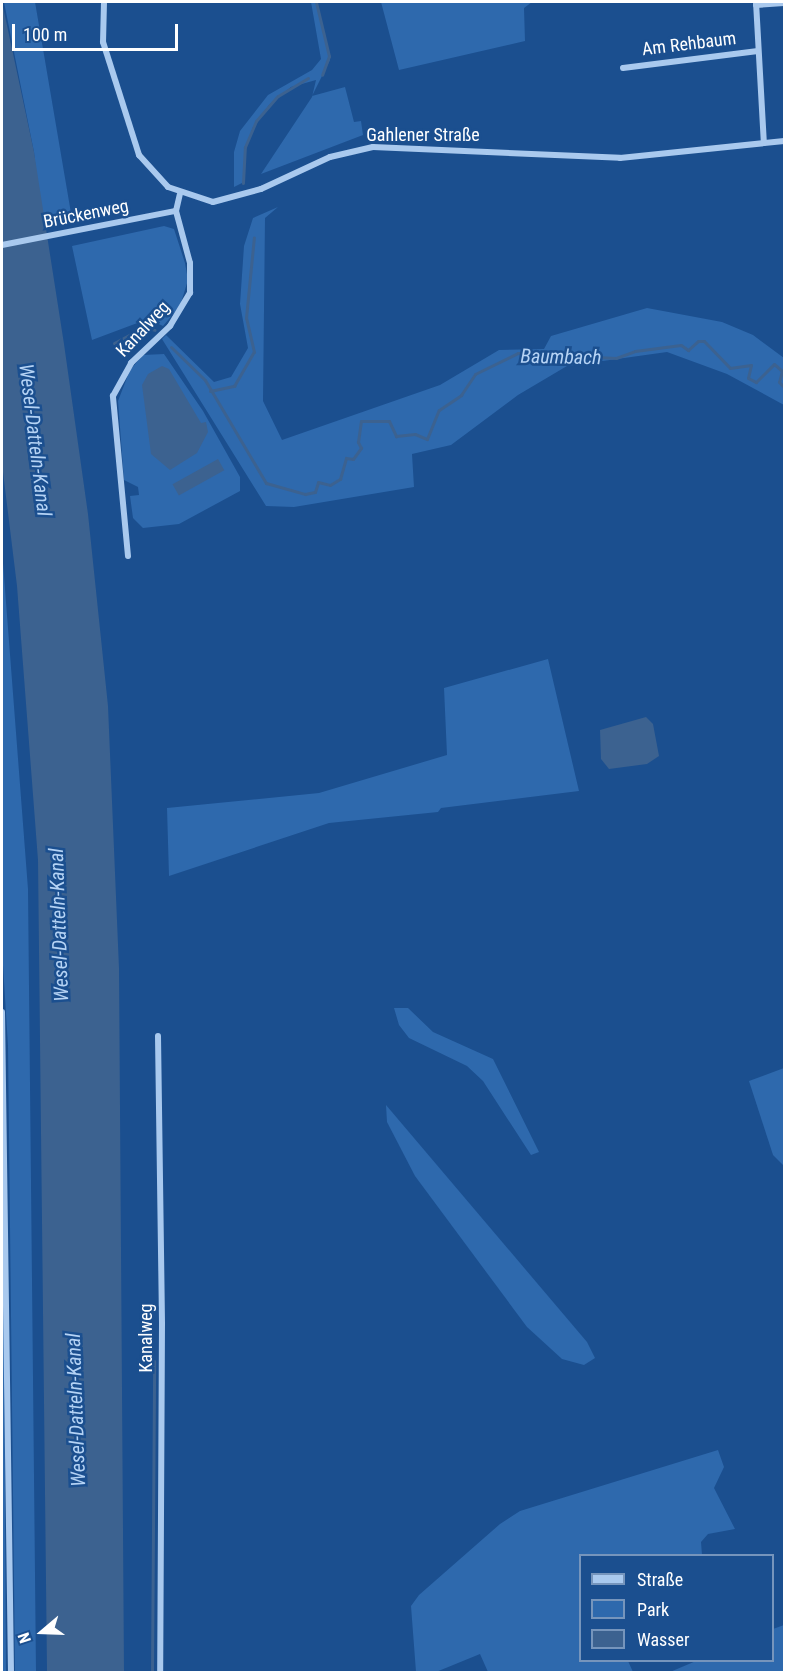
<!DOCTYPE html>
<meta charset="utf-8">
<style>
body{margin:0}
#map{position:relative;width:786px;height:1674px;overflow:hidden;background:#1b4f8f;font-family:"Roboto Condensed",sans-serif}
div>[style]{position:absolute}
.green>*{inset:0;background:#2e69ad}
.water>*{inset:0;background:#3c6290;transform-origin:0 0}
.stream>*{height:3px;margin:-1.5px;padding:0 1.5px;transform-origin:1.5px;border-radius:1.5px;background:#3c6290}
.street>*{height:6px;margin:-3px;padding:0 3px;transform-origin:3px;border-radius:3px;background:#a9c9ee}
span{translate:-50% -50%;white-space:nowrap;text-align:center;line-height:1.15;-webkit-text-stroke:5px #1b4f8f;paint-order:stroke}
.street-label{font-size:18px;color:#fff}
.water-label{font-size:20px;color:#b5d3f5;font-style:italic}
.frame{position:absolute;inset:0;border:3px solid #fff;pointer-events:none}
.legend{position:absolute;left:579px;top:1554px;width:195px;height:108px;box-sizing:border-box;background:#1b4f8f;border:2px solid #7695bc;margin:0;padding:8px 10px;list-style:none;font-size:18px;color:#fff}
.legend li{display:flex;align-items:center;gap:12px;height:30px}
.legend b{width:30px;border:2px solid #7695bc}
.north{position:absolute;left:12px;top:1602px;width:60px;height:60px;-webkit-text-stroke:4px #1b4f8f;paint-order:stroke;rotate:251deg;font-size:16px;font-weight:700;line-height:24px;text-align:center;color:#fff}
.north::after{content:'';display:block;margin:auto;width:21px;height:27px;background:#fff;clip-path:polygon(50% 0,100% 100%,50% 72%,0 100%)}
.scale{position:absolute;left:12px;top:24px;width:166px;height:27px;box-sizing:border-box;border:3px solid #fff;border-top:0;padding-left:8px;font-size:18px;line-height:21px;white-space:nowrap;color:#fff;-webkit-text-stroke:4px #1b4f8f;paint-order:stroke}
</style>
<div id="map">
<div class="green">
<div style="clip-path:polygon(4px 2px,35px 2px,72px 219px,41px 218px,34px 152px)"></div>
<div style="clip-path:polygon(311px 2px,317px 2px,330px 60px,312px 96px,345px 87px,354px 122px,361px 121px,363px 135px,261px 174px,312px 97px,316px 80px,291px 87px,269px 105px,253px 127px,246px 147px,244px 182px,234px 187px,234px 152px,240px 131px,268px 95px,312px 70px,321px 59px)"></div>
<div style="clip-path:polygon(381px 2px,532px 2px,524px 8px,525px 41px,399px 70px)"></div>
<div style="clip-path:polygon(278px 207px,265px 218px,263px 401px,282px 440px,440px 385px,499px 350px,544px 349px,551px 336px,647px 308px,722px 322px,753px 335px,784px 358px,784px 405px,727px 374px,667px 352px,567px 366px,518px 395px,451px 445px,412px 454px,414px 487px,294px 507px,266px 506px,162px 339px,166px 335px,214px 382px,231px 377px,248px 348px,240px 304px,244px 246px,253px 218px)"></div>
<div style="clip-path:polygon(164px 226px,174px 229px,185px 263px,188px 280px,180px 306px,163px 326px,148px 319px,92px 340px,72px 246px)"></div>
<div style="clip-path:polygon(164px 354px,203px 411px,240px 477px,240px 491px,179px 524px,143px 528px,133px 518px,130px 496px,139px 495px,138px 487px,124px 480px,118px 401px,130px 370px,143px 355px)"></div>
<div style="clip-path:polygon(2px 550px,28px 889px,36px 1672px,15px 1672px,8px 1046px,2px 949px)"></div>
<div style="clip-path:polygon(548px 659px,579px 791px,441px 808px,438px 812px,329px 823px,169px 876px,167px 808px,319px 793px,447px 755px,444px 688px)"></div>
<div style="clip-path:polygon(394px 1008px,408px 1008px,433px 1032px,493px 1059px,539px 1152px,531px 1155px,483px 1081px,467px 1066px,409px 1038px,399px 1025px)"></div>
<div style="clip-path:polygon(784px 1068px,784px 1166px,773px 1155px,749px 1081px)"></div>
<div style="clip-path:polygon(386px 1105px,587px 1342px,595px 1358px,584px 1365px,562px 1359px,527px 1327px,415px 1176px,387px 1122px)"></div>
<div style="clip-path:polygon(2px 1147px,4px 1312px,6px 1672px,2px 1672px)"></div>
<div style="clip-path:polygon(718px 1450px,724px 1467px,714px 1488px,735px 1529px,708px 1534px,701px 1542px,702px 1555px,580px 1556px,580px 1660px,628px 1661px,633px 1672px,488px 1672px,480px 1654px,436px 1672px,416px 1672px,411px 1606px,419px 1595px,500px 1524px,520px 1511px)"></div>
<div style="clip-path:polygon(784px 1625px,784px 1672px,670px 1672px,696px 1661px,772px 1660px,773px 1629px)"></div>
</div>
<div class="water">
<div style="clip-path:polygon(2px 2px,34px 152px,64px 344px,88px 514px,108px 706px,119px 968px,124px 1672px,47px 1672px,38px 860px,17px 586px,2px 464px)"></div>
<div style="clip-path:polygon(162px 366px,169px 369px,201px 423px,206px 422px,208px 432px,197px 453px,170px 470px,151px 454px,142px 385px,148px 374px)"></div>
<div style="left:218px;top:459px;width:13px;height:52px;rotate:61deg"></div>
<div style="clip-path:polygon(646px 717px,653px 724px,659px 756px,647px 764px,609px 769px,601px 759px,600px 730px)"></div>
</div>
<div class="stream">
<div style="left:316px;top:2px;width:56px;rotate:76.5deg"></div>
<div style="left:329px;top:56px;width:20px;rotate:110deg"></div>
<div style="left:243px;top:183px;width:36px;rotate:-87deg"></div>
<div style="left:245px;top:147px;width:28px;rotate:-67deg"></div>
<div style="left:256px;top:121px;width:33px;rotate:-49deg"></div>
<div style="left:278px;top:96px;width:35px;rotate:-31deg"></div>
<div style="left:114px;top:343px;width:34px;rotate:-28deg"></div>
<div style="left:144px;top:327px;width:11px;rotate:15deg"></div>
<div style="left:171px;top:347px;width:47px;rotate:44.1deg"></div>
<div style="left:205px;top:380px;width:120px;rotate:59.4deg"></div>
<div style="left:266px;top:483px;width:41px;rotate:15.8deg"></div>
<div style="left:305px;top:494px;width:10px;rotate:-11deg"></div>
<div style="left:315px;top:492px;width:10px;rotate:-73deg"></div>
<div style="left:318px;top:482px;width:12px;rotate:14deg"></div>
<div style="left:330px;top:485px;width:12px;rotate:-31deg"></div>
<div style="left:340px;top:479px;width:22px;rotate:-74deg"></div>
<div style="left:346px;top:458px;width:7px;rotate:8deg"></div>
<div style="left:353px;top:459px;width:14px;rotate:-54deg"></div>
<div style="left:361px;top:448px;width:7px;rotate:-117deg"></div>
<div style="left:358px;top:442px;width:21px;rotate:-82deg"></div>
<div style="left:361px;top:421px;width:28px"></div>
<div style="left:389px;top:421px;width:17px;rotate:65deg"></div>
<div style="left:396px;top:436px;width:19px;rotate:-6deg"></div>
<div style="left:415px;top:434px;width:13px;rotate:23deg"></div>
<div style="left:427px;top:439px;width:31px;rotate:-68deg"></div>
<div style="left:439px;top:410px;width:27px;rotate:-34deg"></div>
<div style="left:461px;top:395px;width:25px;rotate:-56deg"></div>
<div style="left:475px;top:374px;width:48px;rotate:-26deg"></div>
<div style="left:518px;top:353px;width:98px;rotate:2.9deg"></div>
<div style="left:616px;top:358px;width:20px;rotate:-20deg"></div>
<div style="left:635px;top:351px;width:46px;rotate:-7.4deg"></div>
<div style="left:681px;top:345px;width:9px;rotate:36deg"></div>
<div style="left:688px;top:350px;width:13px;rotate:-42deg"></div>
<div style="left:698px;top:341px;width:6px"></div>
<div style="left:704px;top:341px;width:37px;rotate:46deg"></div>
<div style="left:730px;top:368px;width:21px;rotate:-8deg"></div>
<div style="left:751px;top:365px;width:13px;rotate:103deg"></div>
<div style="left:748px;top:378px;width:9px;rotate:27deg"></div>
<div style="left:756px;top:382px;width:25px;rotate:-45deg"></div>
<div style="left:774px;top:364px;width:11px;rotate:41deg"></div>
<div style="left:782px;top:371px;width:11px;rotate:105deg"></div>
<div style="left:779px;top:382px;width:7px;rotate:45deg"></div>
<div style="left:210px;top:391px;width:25px;rotate:-12deg"></div>
<div style="left:234px;top:386px;width:39px;rotate:-60deg"></div>
<div style="left:254px;top:352px;width:35px;rotate:-103deg"></div>
<div style="left:246px;top:318px;width:81px;rotate:-84.4deg"></div>
<div style="left:152px;top:1672px;width:311px;rotate:-89.6deg"></div>
</div>
<div class="street">
<div style="left:104px;top:2px;width:40px;rotate:91.4deg"></div>
<div style="left:103px;top:42px;width:119px;rotate:72.3deg"></div>
<div style="left:139px;top:155px;width:43px;rotate:47.8deg"></div>
<div style="left:168px;top:187px;width:47px;rotate:18.4deg"></div>
<div style="left:213px;top:202px;width:50px;rotate:-15.2deg"></div>
<div style="left:261px;top:189px;width:76px;rotate:-24.9deg"></div>
<div style="left:330px;top:157px;width:44px;rotate:-13.1deg"></div>
<div style="left:373px;top:147px;width:247px;rotate:2.5deg"></div>
<div style="left:620px;top:158px;width:165px;rotate:-5.9deg"></div>
<div style="left:756px;top:2px;width:141px;rotate:86.8deg"></div>
<div style="left:756px;top:5px;width:28px;rotate:-4deg"></div>
<div style="left:623px;top:68px;width:136px;rotate:-7.2deg"></div>
<div style="left:2px;top:245px;width:177px;rotate:-11.1deg"></div>
<div style="left:128px;top:556px;width:161px;rotate:-95.4deg"></div>
<div style="left:113px;top:396px;width:38px;rotate:-61deg"></div>
<div style="left:131px;top:363px;width:54px;rotate:-43.5deg"></div>
<div style="left:170px;top:326px;width:39px;rotate:-59deg"></div>
<div style="left:190px;top:293px;width:30px;rotate:-90deg"></div>
<div style="left:190px;top:263px;width:54px;rotate:-105.1deg"></div>
<div style="left:176px;top:211px;width:17px;rotate:-77deg"></div>
<div style="left:2px;top:1012px;width:660px;rotate:89.22deg"></div>
<div style="left:158px;top:1036px;width:288px;rotate:89.2deg"></div>
<div style="left:162px;top:1324px;width:348px;rotate:90.3deg"></div>
</div>
<div class="street-label">
<span style="left:689px;top:44px;rotate:-7deg">Am Rehbaum</span>
<span style="left:423px;top:135px">Gahlener Straße</span>
<span style="left:86px;top:214px;rotate:-11deg">Brückenweg</span>
<span style="left:143px;top:329px;rotate:-47deg">Kanalweg</span>
<span style="left:146px;top:1338px;rotate:-90deg">Kanalweg</span>
</div>
<div class="water-label">
<span style="left:561px;top:357px;rotate:1deg">Baumbach</span>
<span style="left:35px;top:440px;rotate:83deg">Wesel-Datteln-Kanal</span>
<span style="left:59px;top:925px;rotate:-92deg">Wesel-Datteln-Kanal</span>
<span style="left:76px;top:1410px;rotate:-92deg">Wesel-Datteln-Kanal</span>
</div>
<div class="frame"></div>
<ul class="legend">
<li><b style="height:8px;background:#a9c9ee"></b>Straße</li>
<li><b style="height:16px;background:#2e69ad"></b>Park</li>
<li><b style="height:16px;background:#3c6290"></b>Wasser</li>
</ul>
<div class="north">N</div>
<div class="scale">100 m</div>
</div>
